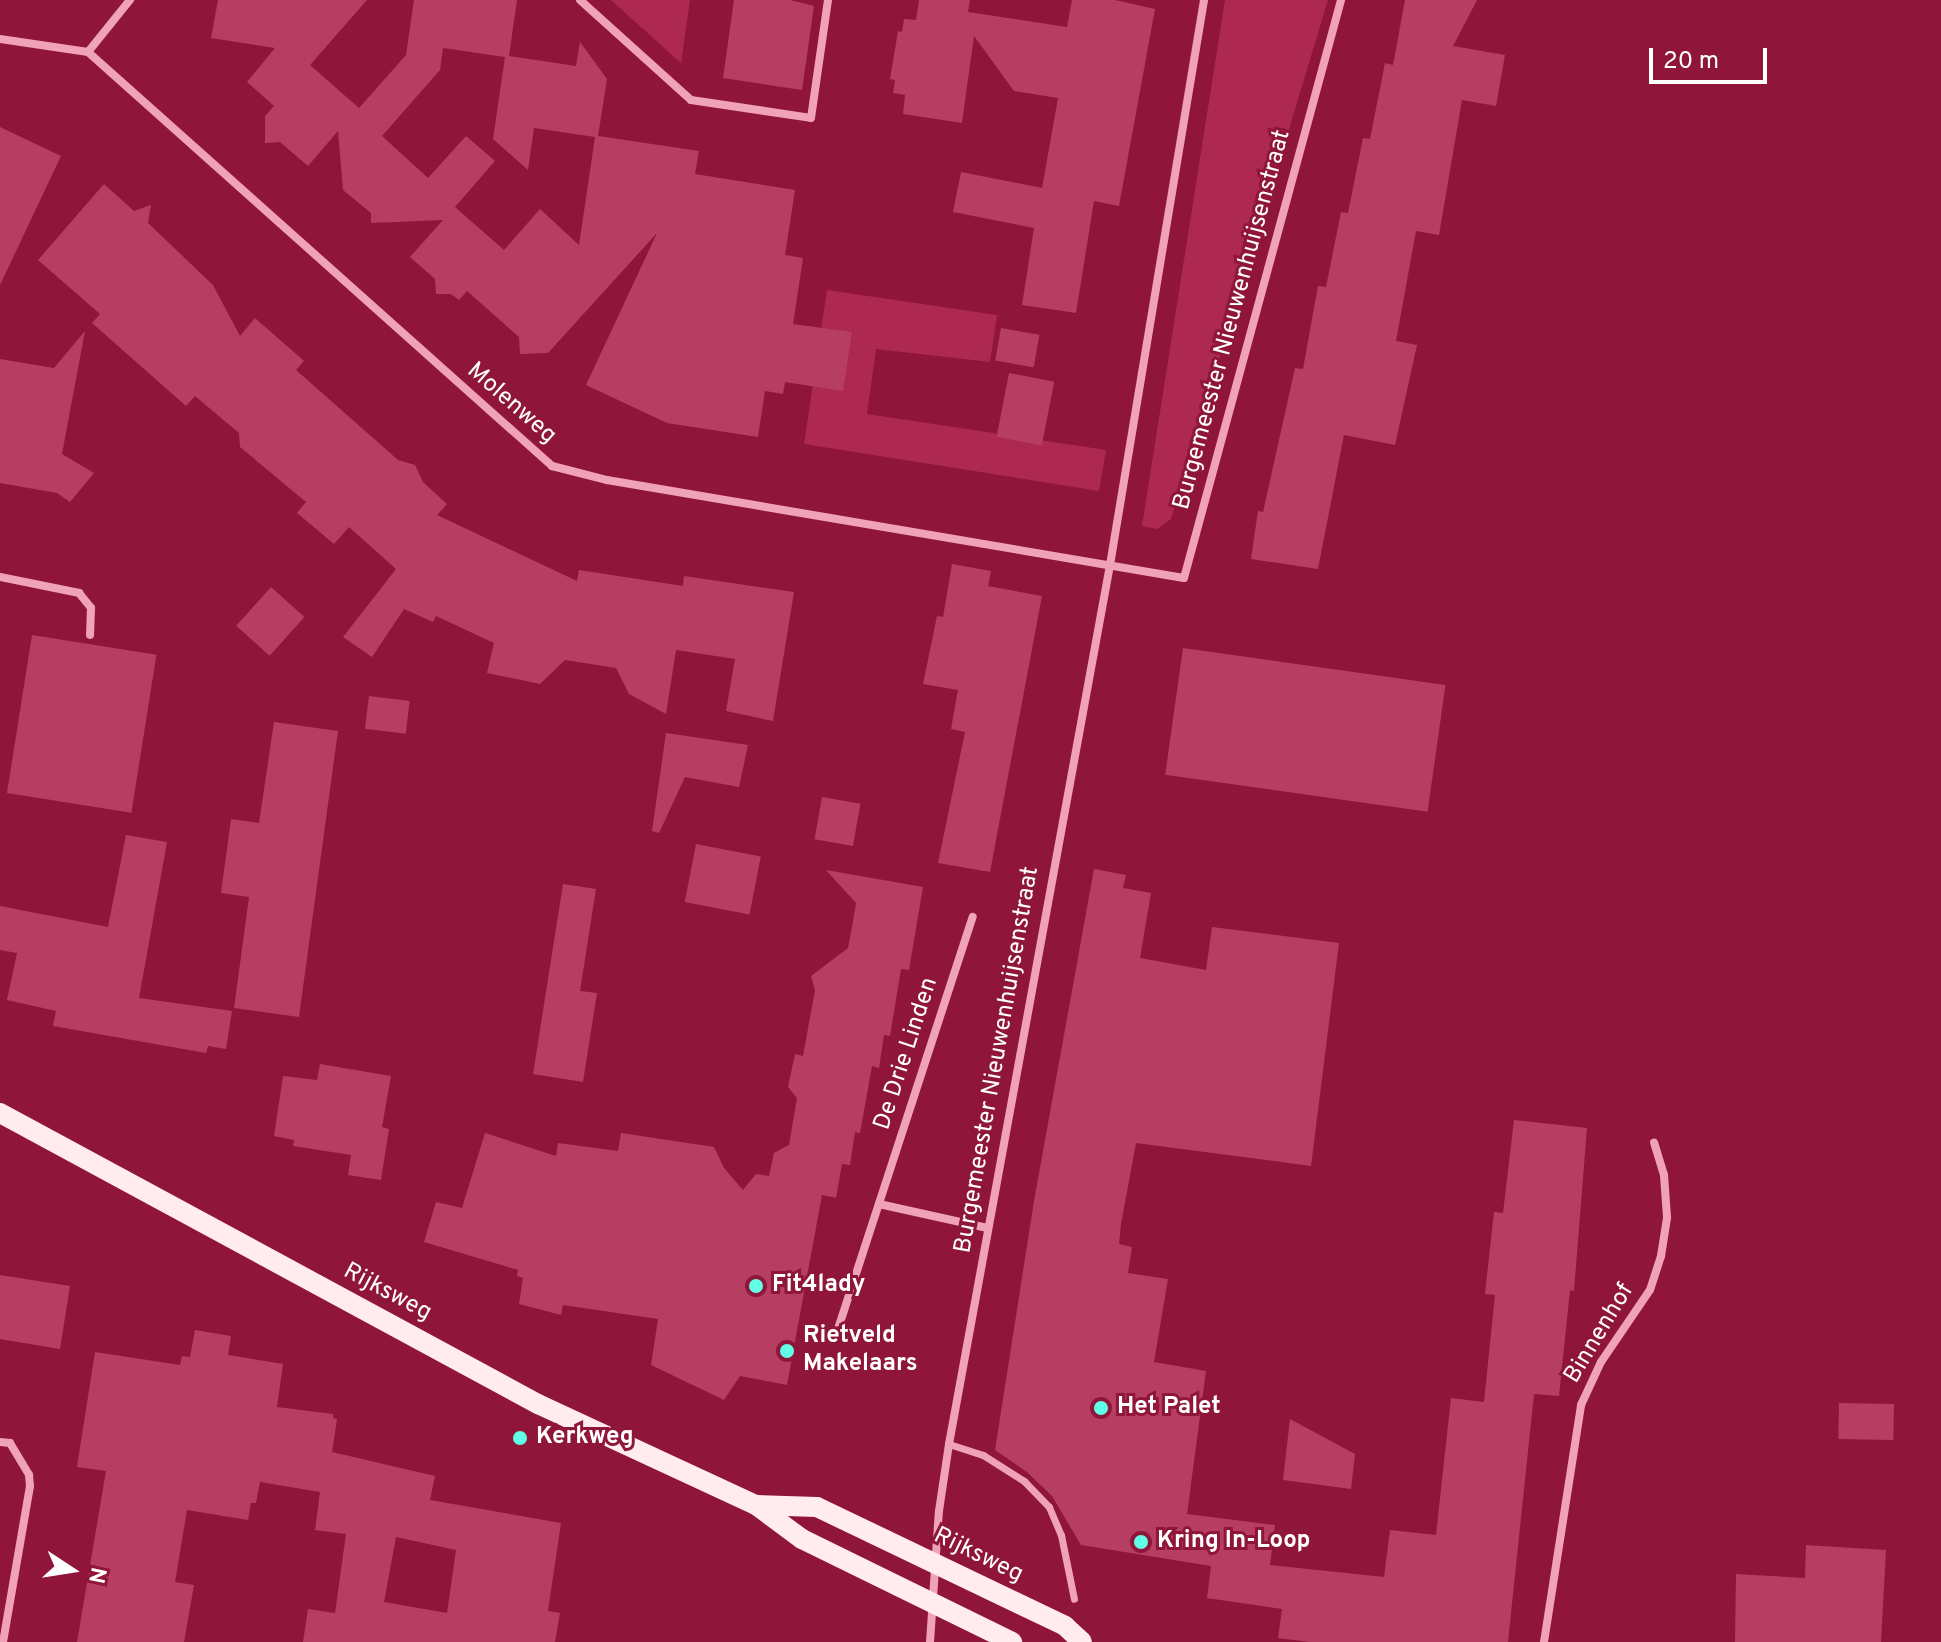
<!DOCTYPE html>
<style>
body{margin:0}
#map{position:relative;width:1941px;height:1642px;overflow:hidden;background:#8f163a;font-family:Overpass,sans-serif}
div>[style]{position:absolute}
.green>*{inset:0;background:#ad2852}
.building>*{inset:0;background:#b73e63;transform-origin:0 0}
.pedestrian>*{height:7px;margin:-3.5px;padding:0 3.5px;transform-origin:3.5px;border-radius:3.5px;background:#f0a2ba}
.minor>*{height:8px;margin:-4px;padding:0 4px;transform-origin:4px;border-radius:4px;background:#f0a2ba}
.primary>*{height:20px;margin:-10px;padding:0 10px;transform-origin:10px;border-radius:10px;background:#ffebf0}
.dots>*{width:22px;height:22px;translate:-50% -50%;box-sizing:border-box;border:4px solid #8f163a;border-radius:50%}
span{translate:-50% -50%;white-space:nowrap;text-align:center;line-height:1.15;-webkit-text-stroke:6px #8f163a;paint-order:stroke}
.street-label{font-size:24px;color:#fff}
.poi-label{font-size:24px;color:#fff;font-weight:700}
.left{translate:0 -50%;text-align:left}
.north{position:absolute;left:32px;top:1530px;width:80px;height:80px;-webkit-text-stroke:6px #8f163a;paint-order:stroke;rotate:102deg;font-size:22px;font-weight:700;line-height:32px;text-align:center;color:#fff}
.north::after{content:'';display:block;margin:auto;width:28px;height:36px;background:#fff;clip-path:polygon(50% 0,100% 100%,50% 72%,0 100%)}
.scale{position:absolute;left:1649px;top:48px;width:118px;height:36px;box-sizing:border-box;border:4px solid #fff;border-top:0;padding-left:10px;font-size:24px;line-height:28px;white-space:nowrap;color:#fff;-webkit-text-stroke:6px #8f163a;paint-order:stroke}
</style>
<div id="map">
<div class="green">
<div style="clip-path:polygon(611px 0,690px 0,681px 63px)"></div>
<div style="clip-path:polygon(1225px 0,1328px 0,1171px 519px,1157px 529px,1142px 526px)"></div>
<div style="clip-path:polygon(827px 290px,997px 315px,990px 362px,876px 349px,867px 414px,1106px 450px,1099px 491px,804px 444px)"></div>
</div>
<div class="building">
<div style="clip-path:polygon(evenodd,218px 0,367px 0,310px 65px,359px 108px,406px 55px,414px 0,517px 0,509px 56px,576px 66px,580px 42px,607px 79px,598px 136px,699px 151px,695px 174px,795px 190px,785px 255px,803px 258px,793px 324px,852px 332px,843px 391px,785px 382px,783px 394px,765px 391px,758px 437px,667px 423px,586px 385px,657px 233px,548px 353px,520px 354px,519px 337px,467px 291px,459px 300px,451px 294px,436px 294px,435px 279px,410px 257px,443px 220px,371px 223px,371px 213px,343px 190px,338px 131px,308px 166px,280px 142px,265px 143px,265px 116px,274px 106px,247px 82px,275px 48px,211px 38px,218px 0,443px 48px,505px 57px,493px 139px,528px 170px,534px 128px,595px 137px,579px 245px,540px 209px,504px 250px,455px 207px,495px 161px,466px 136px,428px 178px,382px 136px,440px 70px,443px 48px)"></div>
<div style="clip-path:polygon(734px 0,790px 0,814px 6px,802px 90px,723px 78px)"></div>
<div style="clip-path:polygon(919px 0,970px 0,968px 12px,1067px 27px,1072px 0,1115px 0,1155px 9px,1119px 206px,1094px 201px,1076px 313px,1022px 305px,1034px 228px,953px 212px,961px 172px,1042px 188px,1058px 98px,1014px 91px,974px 36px,962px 123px,903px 114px,905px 95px,893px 93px,895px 80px,890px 79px,898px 31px,902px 32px,904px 19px,916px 20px)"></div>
<div style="clip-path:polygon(1405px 0,1477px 0,1453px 46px,1505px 55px,1496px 106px,1462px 100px,1439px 235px,1416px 231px,1396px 341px,1417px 345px,1395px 445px,1344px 435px,1318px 569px,1251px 559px,1258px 511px,1263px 512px,1295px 368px,1303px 369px,1318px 286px,1326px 287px,1341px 212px,1348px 213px,1363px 138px,1370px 139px,1385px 63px,1393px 65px)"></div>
<div style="clip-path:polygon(0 127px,61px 156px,0 285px)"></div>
<div style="clip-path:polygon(104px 184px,134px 211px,151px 205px,148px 223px,213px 285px,240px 336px,255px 318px,304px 361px,296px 370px,398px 460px,415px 465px,423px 482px,447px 504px,437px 515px,577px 581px,579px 570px,683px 586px,684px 576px,794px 592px,773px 721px,726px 711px,735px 659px,676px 650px,666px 714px,629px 694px,616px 668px,565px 660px,540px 684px,487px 673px,494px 643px,436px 616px,433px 622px,404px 609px,372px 657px,343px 637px,396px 569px,349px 527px,334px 544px,297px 513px,306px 502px,240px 447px,239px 433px,195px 396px,186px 406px,92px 323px,100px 314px,38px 260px)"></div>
<div style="left:1001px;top:328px;width:39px;height:33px;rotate:10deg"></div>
<div style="clip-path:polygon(85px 331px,62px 454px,94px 473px,70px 502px,57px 493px,0 483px,0 359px,54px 368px)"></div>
<div style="left:1009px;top:373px;width:46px;height:65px;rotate:11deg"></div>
<div style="clip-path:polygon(952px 564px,991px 571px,988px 586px,1042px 596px,990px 872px,938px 863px,965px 732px,951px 729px,958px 690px,923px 684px,937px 616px,943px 617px)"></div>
<div style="left:271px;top:587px;width:45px;height:52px;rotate:42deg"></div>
<div style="left:32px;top:635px;width:126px;height:160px;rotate:9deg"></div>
<div style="left:1183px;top:648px;width:265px;height:128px;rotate:8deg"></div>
<div style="left:369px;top:696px;width:41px;height:33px;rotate:7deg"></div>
<div style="clip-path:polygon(274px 722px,338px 731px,299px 1017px,234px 1008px,249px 897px,221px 893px,231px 819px,259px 823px)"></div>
<div style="clip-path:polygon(666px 733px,748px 745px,739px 787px,685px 777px,659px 833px,652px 831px)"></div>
<div style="left:822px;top:797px;width:39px;height:43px;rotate:10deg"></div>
<div style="clip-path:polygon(126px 835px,167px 842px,139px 998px,232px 1011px,226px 1049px,208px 1046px,206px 1053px,53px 1026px,56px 1011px,7px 1000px,17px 953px,0 950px,0 906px,108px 927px)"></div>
<div style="left:696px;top:844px;width:66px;height:59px;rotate:11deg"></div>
<div style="clip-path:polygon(1094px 869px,1126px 875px,1123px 888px,1151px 893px,1140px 958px,1206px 970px,1212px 927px,1339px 943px,1311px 1166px,1136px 1143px,1121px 1224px,1119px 1244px,1132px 1247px,1128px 1273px,1168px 1279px,1154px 1362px,1206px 1371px,1187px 1514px,1275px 1525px,1270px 1565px,1384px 1577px,1390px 1530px,1436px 1535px,1451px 1398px,1484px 1402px,1495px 1295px,1485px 1294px,1494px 1212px,1503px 1213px,1514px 1120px,1587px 1128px,1574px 1291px,1570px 1290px,1559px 1396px,1534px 1394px,1508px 1642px,1310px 1642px,1278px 1638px,1282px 1609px,1207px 1598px,1211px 1566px,1081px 1545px,1052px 1496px,1027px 1472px,995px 1450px,1034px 1201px)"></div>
<div style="clip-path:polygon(826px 870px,923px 887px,909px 970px,901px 969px,890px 1036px,884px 1035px,879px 1068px,872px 1066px,860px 1133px,855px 1132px,850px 1165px,842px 1164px,836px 1198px,822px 1195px,787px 1385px,740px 1376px,724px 1400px,651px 1365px,658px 1319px,563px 1305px,561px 1315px,519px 1304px,523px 1278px,517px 1276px,518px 1270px,424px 1242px,436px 1202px,462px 1208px,485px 1133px,556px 1156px,558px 1143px,618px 1151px,621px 1133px,714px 1147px,724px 1168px,743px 1190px,756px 1174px,769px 1176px,774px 1153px,789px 1145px,797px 1098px,788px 1087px,795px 1054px,803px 1056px,815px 990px,811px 976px,848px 948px,852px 927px,856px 903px)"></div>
<div style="clip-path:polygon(563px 884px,596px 889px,580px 991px,597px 993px,583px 1082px,533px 1074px)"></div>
<div style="clip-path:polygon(320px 1064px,391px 1076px,382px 1127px,389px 1129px,381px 1180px,348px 1175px,351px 1155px,293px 1146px,294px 1140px,274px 1136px,283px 1076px,317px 1080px)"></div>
<div style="clip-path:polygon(0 1275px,70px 1286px,60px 1349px,0 1339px)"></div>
<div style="clip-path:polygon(evenodd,195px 1330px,231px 1336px,228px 1355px,283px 1364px,277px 1407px,333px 1414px,333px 1418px,337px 1419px,332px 1452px,435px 1476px,430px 1500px,561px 1523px,548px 1611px,560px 1613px,555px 1642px,303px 1642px,308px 1609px,335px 1613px,346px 1534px,315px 1530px,320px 1492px,260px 1482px,256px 1503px,251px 1503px,248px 1520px,187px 1510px,175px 1582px,194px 1585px,184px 1642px,77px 1642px,106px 1471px,77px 1467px,95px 1352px,180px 1365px,182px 1356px,190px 1357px,195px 1330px,396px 1537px,456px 1550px,447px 1613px,384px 1602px,396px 1537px)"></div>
<div style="left:1839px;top:1403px;width:55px;height:36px;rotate:1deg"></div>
<div style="clip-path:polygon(1290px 1419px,1355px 1454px,1351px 1489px,1283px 1480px)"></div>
<div style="clip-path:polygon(1806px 1545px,1886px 1550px,1881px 1642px,1735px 1642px,1736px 1574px,1805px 1578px)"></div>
</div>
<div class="pedestrian">
<div style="left:949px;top:1444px;width:36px;rotate:18deg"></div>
<div style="left:983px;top:1455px;width:49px;rotate:32.4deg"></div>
<div style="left:1024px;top:1481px;width:36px;rotate:46deg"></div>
<div style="left:1049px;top:1507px;width:30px;rotate:67deg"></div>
<div style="left:1061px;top:1535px;width:65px;rotate:78.5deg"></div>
</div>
<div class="minor">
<div style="left:580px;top:0;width:149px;rotate:42deg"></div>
<div style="left:691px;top:100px;width:121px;rotate:8.5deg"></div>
<div style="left:811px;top:118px;width:119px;rotate:-81.8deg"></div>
<div style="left:0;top:39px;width:89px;rotate:8.4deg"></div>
<div style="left:88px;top:52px;width:622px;rotate:41.74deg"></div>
<div style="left:552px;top:466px;width:57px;rotate:14.3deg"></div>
<div style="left:607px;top:480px;width:585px;rotate:9.64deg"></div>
<div style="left:1184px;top:578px;width:599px;rotate:-74.8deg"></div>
<div style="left:88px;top:52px;width:67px;rotate:-51.1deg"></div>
<div style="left:0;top:577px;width:81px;rotate:11.4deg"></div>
<div style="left:79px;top:593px;width:19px;rotate:51deg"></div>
<div style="left:91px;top:608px;width:27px;rotate:92deg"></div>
<div style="left:879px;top:1204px;width:111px;rotate:12.5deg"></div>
<div style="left:836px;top:1335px;width:440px;rotate:-71.9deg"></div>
<div style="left:0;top:1442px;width:10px;rotate:6deg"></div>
<div style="left:10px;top:1443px;width:37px;rotate:59deg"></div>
<div style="left:29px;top:1475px;width:11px;rotate:85deg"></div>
<div style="left:30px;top:1486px;width:158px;rotate:99.8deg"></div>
<div style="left:930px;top:1642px;width:131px;rotate:-86.1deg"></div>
<div style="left:939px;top:1511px;width:68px;rotate:-81.5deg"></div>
<div style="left:949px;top:1444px;width:894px;rotate:-79.62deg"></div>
<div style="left:1110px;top:565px;width:573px;rotate:-80.55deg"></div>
<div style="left:1544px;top:1642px;width:240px;rotate:-81.1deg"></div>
<div style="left:1581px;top:1405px;width:47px;rotate:-65.1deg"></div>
<div style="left:1601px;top:1362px;width:87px;rotate:-55.8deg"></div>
<div style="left:1650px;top:1290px;width:36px;rotate:-72deg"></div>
<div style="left:1661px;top:1256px;width:39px;rotate:-81deg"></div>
<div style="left:1667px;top:1217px;width:42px;rotate:-94.1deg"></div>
<div style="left:1664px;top:1175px;width:34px;rotate:-107deg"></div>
</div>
<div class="primary">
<div style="left:0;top:1113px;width:612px;rotate:28.41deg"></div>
<div style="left:538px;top:1404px;width:240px;rotate:24.9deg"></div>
<div style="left:756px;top:1505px;width:57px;rotate:36.5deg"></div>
<div style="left:802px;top:1539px;width:234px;rotate:26.1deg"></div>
<div style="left:756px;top:1505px;width:61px;rotate:1.9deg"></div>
<div style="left:817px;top:1507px;width:275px;rotate:25.6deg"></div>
<div style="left:1065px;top:1626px;width:23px;rotate:43deg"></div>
</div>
<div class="dots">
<div style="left:756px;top:1286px;background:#61ffe7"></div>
<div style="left:787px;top:1351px;background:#61ffe7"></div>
<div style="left:1101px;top:1408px;background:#61ffe7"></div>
<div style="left:520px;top:1438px;background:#61ffe7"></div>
<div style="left:1141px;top:1542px;background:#61ffe7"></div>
</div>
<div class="street-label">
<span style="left:1233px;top:320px;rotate:-75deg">Burgemeester Nieuwenhuijsenstraat</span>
<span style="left:511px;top:404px;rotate:41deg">Molenweg</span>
<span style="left:907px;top:1054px;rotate:-72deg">De Drie Linden</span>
<span style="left:998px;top:1060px;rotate:-80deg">Burgemeester Nieuwenhuijsenstraat</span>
<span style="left:387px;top:1293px;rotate:28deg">Rijksweg</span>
<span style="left:1600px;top:1334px;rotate:-59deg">Binnenhof</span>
<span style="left:978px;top:1556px;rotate:26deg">Rijksweg</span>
</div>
<div class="poi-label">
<span class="left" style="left:772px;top:1286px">Fit4lady</span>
<span class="left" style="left:803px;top:1351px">Rietveld<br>Makelaars</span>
<span class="left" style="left:1117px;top:1408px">Het Palet</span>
<span class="left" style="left:536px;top:1438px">Kerkweg</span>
<span class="left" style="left:1157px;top:1542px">Kring In-Loop</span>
</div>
<div class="north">N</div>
<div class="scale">20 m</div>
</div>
